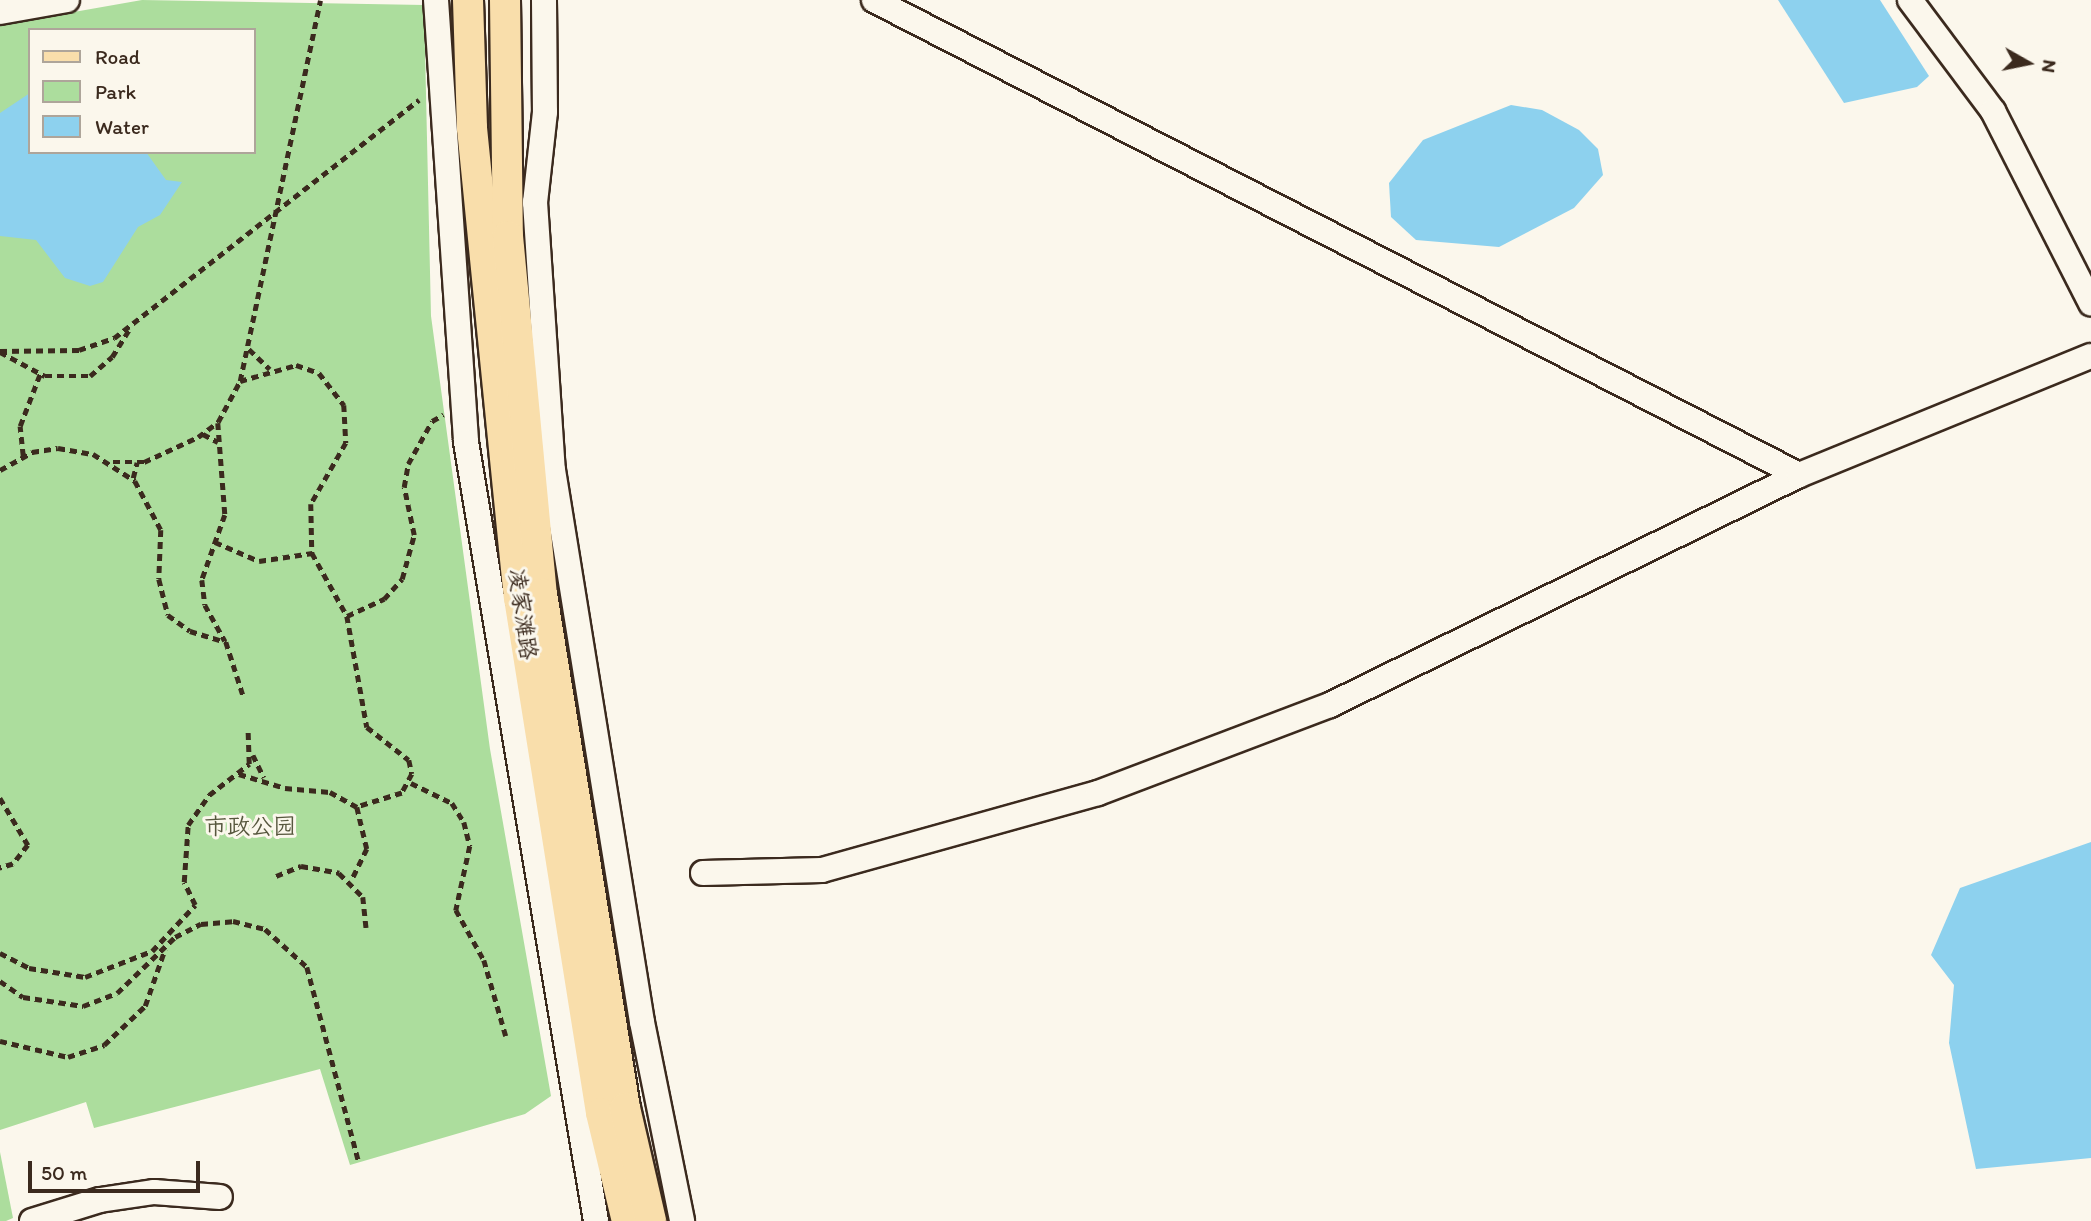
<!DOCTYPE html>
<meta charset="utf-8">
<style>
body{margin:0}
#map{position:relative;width:2091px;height:1221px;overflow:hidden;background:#fbf7ec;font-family:Itim,"LXGW WenKai TC",sans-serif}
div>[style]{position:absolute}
.green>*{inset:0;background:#acdd9d}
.water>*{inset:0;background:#8dd1ee}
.path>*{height:4.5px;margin-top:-2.25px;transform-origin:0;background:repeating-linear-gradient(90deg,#3b2a1e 0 7px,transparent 0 12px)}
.roads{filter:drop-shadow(2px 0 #3b2a1e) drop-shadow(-2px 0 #3b2a1e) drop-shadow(0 2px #3b2a1e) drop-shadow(0 -2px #3b2a1e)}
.minor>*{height:24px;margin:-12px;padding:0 12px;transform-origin:12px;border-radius:12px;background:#fbf7ec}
.major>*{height:30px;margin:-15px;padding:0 15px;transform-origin:15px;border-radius:15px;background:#f9deab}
span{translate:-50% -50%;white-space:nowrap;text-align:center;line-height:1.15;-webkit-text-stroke:6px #fbf7ec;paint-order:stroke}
.street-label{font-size:23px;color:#3b2a1e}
.park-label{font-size:23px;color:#57573e}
.legend{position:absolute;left:28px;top:28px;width:228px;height:126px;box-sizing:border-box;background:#fbf7ec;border:2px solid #aea59a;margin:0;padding:9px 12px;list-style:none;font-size:21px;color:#3b2a1e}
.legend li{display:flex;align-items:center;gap:14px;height:35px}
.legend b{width:35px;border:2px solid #aea59a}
.north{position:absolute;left:1993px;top:28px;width:70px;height:70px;-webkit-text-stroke:5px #fbf7ec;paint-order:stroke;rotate:99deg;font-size:19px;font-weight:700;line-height:28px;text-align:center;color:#3b2a1e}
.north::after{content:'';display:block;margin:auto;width:24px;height:32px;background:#3b2a1e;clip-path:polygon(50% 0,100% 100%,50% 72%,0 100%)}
.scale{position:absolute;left:28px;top:1161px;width:172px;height:32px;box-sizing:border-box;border:4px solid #3b2a1e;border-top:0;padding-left:9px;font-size:21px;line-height:24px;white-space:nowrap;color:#3b2a1e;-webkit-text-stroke:5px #fbf7ec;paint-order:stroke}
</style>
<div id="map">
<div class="green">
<div style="clip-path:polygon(evenodd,142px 0,424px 5px,431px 316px,490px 749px,551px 1096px,525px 1114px,350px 1165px,320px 1069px,94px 1128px,86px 1102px,0 1130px,0 25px,142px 0,30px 30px,254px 30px,254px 152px,30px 152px,30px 30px)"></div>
<div style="clip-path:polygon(0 1152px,13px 1218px,6px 1221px,0 1221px)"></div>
</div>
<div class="water">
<div style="clip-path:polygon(1778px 0,1880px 0,1929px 76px,1917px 87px,1844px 103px)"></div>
<div style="clip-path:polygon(30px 93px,30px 152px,146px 152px,166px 180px,182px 182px,160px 215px,138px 227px,103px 282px,90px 286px,65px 278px,36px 240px,0 236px,0 113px)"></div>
<div style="clip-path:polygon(1511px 105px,1542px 110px,1579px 130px,1598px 149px,1603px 175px,1574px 208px,1499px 247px,1416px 240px,1391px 217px,1389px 183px,1423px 140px)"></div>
<div style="clip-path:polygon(2091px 842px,2091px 1158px,1976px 1169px,1949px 1043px,1954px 985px,1931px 955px,1960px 888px)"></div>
</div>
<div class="path">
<div style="left:249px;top:349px;width:29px;rotate:44deg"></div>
<div style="left:0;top:351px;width:79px;rotate:-0.7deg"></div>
<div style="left:79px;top:350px;width:37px;rotate:-19deg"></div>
<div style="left:114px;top:338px;width:387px;rotate:-38deg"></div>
<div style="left:0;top:352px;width:51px;rotate:28.1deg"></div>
<div style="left:45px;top:376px;width:45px"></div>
<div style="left:90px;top:376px;width:29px;rotate:-41deg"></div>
<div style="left:112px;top:357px;width:34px;rotate:-58deg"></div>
<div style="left:240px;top:381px;width:58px;rotate:-15.9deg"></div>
<div style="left:296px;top:365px;width:24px;rotate:19deg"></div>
<div style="left:319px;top:373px;width:41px;rotate:52deg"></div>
<div style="left:344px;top:405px;width:38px;rotate:87deg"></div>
<div style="left:346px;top:443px;width:70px;rotate:119.8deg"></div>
<div style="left:311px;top:504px;width:49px;rotate:88.8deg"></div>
<div style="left:312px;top:553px;width:72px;rotate:60.9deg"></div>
<div style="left:347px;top:616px;width:113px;rotate:79.8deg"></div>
<div style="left:367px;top:727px;width:53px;rotate:38.2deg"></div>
<div style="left:409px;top:760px;width:14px;rotate:78deg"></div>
<div style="left:412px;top:774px;width:21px;rotate:118deg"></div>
<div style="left:402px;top:793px;width:47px;rotate:162.7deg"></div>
<div style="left:218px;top:423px;width:92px;rotate:85.6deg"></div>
<div style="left:225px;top:515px;width:69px;rotate:109.5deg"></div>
<div style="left:202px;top:580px;width:25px;rotate:83deg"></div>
<div style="left:205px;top:605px;width:41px;rotate:60.9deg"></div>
<div style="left:203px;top:434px;width:17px;rotate:28deg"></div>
<div style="left:23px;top:456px;width:30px;rotate:-96deg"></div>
<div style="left:20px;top:426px;width:56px;rotate:-69deg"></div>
<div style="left:113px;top:462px;width:31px"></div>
<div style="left:144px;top:462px;width:60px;rotate:-24.8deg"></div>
<div style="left:198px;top:437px;width:25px;rotate:-37deg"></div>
<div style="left:218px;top:422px;width:47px;rotate:-61.8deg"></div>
<div style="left:240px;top:381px;width:389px;rotate:-78.1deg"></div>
<div style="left:0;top:470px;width:37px;rotate:-29deg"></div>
<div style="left:32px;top:452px;width:26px;rotate:-9deg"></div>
<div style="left:58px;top:448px;width:36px;rotate:10deg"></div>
<div style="left:93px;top:454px;width:50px;rotate:32.7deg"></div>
<div style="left:135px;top:481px;width:55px;rotate:62deg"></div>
<div style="left:161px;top:530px;width:49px;rotate:92.3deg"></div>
<div style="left:159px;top:579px;width:37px;rotate:76deg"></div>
<div style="left:168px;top:615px;width:27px;rotate:36deg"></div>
<div style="left:190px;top:631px;width:38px;rotate:17deg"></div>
<div style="left:226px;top:642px;width:59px;rotate:72.2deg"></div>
<div style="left:133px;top:478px;width:16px;rotate:-76deg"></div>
<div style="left:215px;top:542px;width:48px;rotate:23.4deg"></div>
<div style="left:259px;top:561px;width:54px;rotate:-8.6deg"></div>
<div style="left:347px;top:616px;width:41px;rotate:-24.7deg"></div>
<div style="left:384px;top:599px;width:27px;rotate:-48deg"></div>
<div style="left:402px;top:579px;width:46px;rotate:-74.7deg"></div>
<div style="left:414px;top:535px;width:49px;rotate:-101.8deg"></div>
<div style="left:404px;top:487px;width:23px;rotate:-80deg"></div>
<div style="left:408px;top:464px;width:49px;rotate:-60.8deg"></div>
<div style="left:432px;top:421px;width:13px;rotate:-29deg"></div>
<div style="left:253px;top:755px;width:25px;rotate:64deg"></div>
<div style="left:239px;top:774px;width:48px;rotate:16.9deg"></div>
<div style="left:285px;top:788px;width:45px;rotate:5.1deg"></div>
<div style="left:330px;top:792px;width:31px;rotate:29deg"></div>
<div style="left:357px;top:807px;width:43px;rotate:76.6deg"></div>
<div style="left:367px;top:849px;width:34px;rotate:116deg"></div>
<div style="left:411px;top:783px;width:46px;rotate:26deg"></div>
<div style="left:452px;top:803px;width:22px;rotate:58deg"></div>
<div style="left:464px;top:822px;width:25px;rotate:76deg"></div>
<div style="left:470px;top:846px;width:66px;rotate:102.3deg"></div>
<div style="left:456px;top:910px;width:57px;rotate:60.8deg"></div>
<div style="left:484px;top:960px;width:79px;rotate:73.9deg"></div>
<div style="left:0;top:798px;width:55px;rotate:59.2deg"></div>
<div style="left:28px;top:845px;width:24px;rotate:128deg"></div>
<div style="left:13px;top:864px;width:14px;rotate:163deg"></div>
<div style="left:276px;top:876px;width:27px;rotate:-22deg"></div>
<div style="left:301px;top:866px;width:39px;rotate:10deg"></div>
<div style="left:339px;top:873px;width:34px;rotate:45deg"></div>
<div style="left:363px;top:897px;width:31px;rotate:84deg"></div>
<div style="left:0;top:953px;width:33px;rotate:27deg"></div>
<div style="left:29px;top:968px;width:57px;rotate:9.1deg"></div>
<div style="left:85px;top:977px;width:72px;rotate:-21.2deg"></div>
<div style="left:152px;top:951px;width:63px;rotate:-46.9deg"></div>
<div style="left:195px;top:905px;width:25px;rotate:-116deg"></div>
<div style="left:184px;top:882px;width:57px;rotate:-86deg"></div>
<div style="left:188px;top:825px;width:37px;rotate:-55deg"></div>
<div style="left:209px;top:795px;width:51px;rotate:-37.8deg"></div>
<div style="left:249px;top:764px;width:36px;rotate:-92deg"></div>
<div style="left:0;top:981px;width:28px;rotate:35deg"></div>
<div style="left:23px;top:997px;width:61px;rotate:8.5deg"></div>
<div style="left:83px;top:1006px;width:36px;rotate:-21deg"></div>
<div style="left:117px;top:993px;width:81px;rotate:-44deg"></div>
<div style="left:175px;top:937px;width:29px;rotate:-27deg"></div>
<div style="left:201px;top:924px;width:32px;rotate:-5deg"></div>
<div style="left:233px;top:921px;width:33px;rotate:14deg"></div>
<div style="left:265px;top:929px;width:57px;rotate:42.1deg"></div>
<div style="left:307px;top:967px;width:202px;rotate:75.1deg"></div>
<div style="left:0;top:1041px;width:70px;rotate:13.2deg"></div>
<div style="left:68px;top:1057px;width:38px;rotate:-18deg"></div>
<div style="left:104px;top:1045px;width:57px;rotate:-43.6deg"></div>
<div style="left:145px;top:1006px;width:60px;rotate:-70.7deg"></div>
</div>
<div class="roads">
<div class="minor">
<div style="left:436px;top:0;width:443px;rotate:86.1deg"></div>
<div style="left:466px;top:442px;width:790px;rotate:80.53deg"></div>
<div style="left:544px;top:0;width:112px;rotate:89.5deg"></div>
<div style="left:545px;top:112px;width:91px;rotate:96.3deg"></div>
<div style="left:535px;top:202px;width:269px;rotate:86.2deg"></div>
<div style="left:553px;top:470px;width:559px;rotate:80.84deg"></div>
<div style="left:642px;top:1022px;width:203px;rotate:78.6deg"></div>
<div style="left:874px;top:0;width:1040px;rotate:27.18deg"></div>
<div style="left:1910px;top:0;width:139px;rotate:53.2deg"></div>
<div style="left:1993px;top:111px;width:216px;rotate:63deg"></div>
<div style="left:0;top:12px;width:68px;rotate:-10.2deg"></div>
<div style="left:703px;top:873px;width:119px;rotate:-1.4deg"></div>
<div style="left:822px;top:870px;width:287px;rotate:-15.6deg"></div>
<div style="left:1098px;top:793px;width:248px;rotate:-20.8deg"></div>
<div style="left:1330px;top:705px;width:522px;rotate:-26.12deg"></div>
<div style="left:1799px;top:475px;width:315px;rotate:-22.2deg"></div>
<div style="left:32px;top:1221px;width:71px;rotate:-17.2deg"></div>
<div style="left:100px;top:1200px;width:55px;rotate:-8.4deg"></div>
<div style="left:154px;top:1192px;width:66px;rotate:4.3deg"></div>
</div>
<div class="major">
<div style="left:468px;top:0;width:128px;rotate:88.2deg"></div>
<div style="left:472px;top:128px;width:472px;rotate:84.3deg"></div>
<div style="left:519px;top:598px;width:521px;rotate:80.95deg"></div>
<div style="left:601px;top:1113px;width:111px;rotate:76.5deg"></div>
<div style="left:505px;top:0;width:236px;rotate:89.3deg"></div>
<div style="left:508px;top:236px;width:360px;rotate:84.6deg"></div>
<div style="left:542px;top:594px;width:521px;rotate:80.83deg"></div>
<div style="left:625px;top:1108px;width:116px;rotate:77deg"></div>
</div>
</div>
<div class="street-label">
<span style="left:523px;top:614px;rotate:82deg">凌家滩路</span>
</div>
<div class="park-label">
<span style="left:250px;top:826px">市政公园</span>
</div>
<ul class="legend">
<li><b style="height:9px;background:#f9deab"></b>Road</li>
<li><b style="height:19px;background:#acdd9d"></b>Park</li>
<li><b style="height:19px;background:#8dd1ee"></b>Water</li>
</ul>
<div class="north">N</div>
<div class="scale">50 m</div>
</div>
